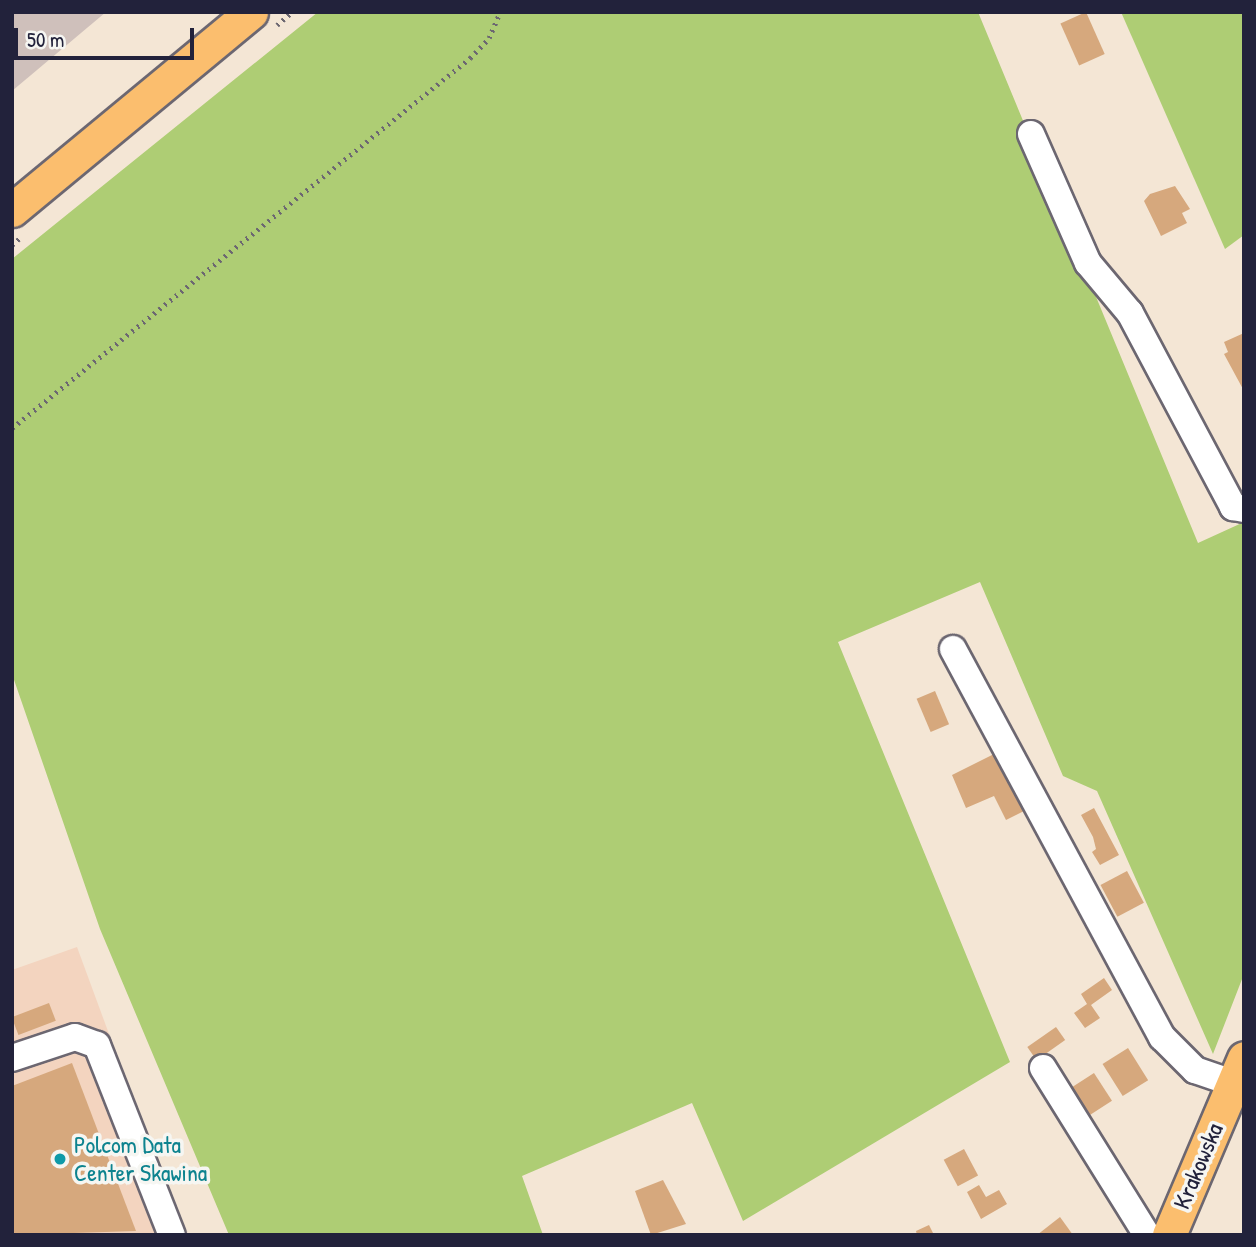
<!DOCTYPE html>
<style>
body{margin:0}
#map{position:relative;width:1256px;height:1247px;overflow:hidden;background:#f4e6d5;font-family:"Patrick Hand",sans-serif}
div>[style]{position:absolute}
.built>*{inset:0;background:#f3d4bf}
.industrial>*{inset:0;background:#cfc0bb}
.green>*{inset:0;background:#aecd74}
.building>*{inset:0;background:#d6a87d;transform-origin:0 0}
.path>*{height:4.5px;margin-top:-2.25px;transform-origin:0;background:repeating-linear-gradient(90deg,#6c6771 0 2px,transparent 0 7px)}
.roads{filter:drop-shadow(2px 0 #6c6771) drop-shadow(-2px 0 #6c6771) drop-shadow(0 2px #6c6771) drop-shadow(0 -2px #6c6771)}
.minor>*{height:26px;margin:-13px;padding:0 13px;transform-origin:13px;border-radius:13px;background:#fff}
.major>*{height:33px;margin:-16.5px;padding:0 16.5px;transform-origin:16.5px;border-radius:16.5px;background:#fbbe6e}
.dots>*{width:19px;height:19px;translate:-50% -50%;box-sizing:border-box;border:4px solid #f6f6f2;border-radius:50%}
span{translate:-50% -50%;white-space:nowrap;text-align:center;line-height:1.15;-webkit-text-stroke:7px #f6f6f2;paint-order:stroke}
.culture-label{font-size:24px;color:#0d838f}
.left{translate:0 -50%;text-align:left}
.street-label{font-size:24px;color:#22223b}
.frame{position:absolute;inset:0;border:14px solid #22223b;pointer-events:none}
.scale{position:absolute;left:14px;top:28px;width:180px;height:32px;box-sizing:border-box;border:4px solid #22223b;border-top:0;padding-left:9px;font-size:21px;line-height:24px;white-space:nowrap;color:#22223b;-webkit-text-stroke:5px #f6f6f2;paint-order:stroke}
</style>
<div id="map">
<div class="built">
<div style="clip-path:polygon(77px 947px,183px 1235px,12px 1235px,12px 970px)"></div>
</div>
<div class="industrial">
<div style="clip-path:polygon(12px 12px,106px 12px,12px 91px)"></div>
</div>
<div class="green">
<div style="clip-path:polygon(318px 12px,978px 12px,1198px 543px,1244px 522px,1244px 974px,1213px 1054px,1097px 791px,1063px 776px,980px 582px,838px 642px,1010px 1062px,743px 1221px,692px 1103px,522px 1176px,543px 1235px,229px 1235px,100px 929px,12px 674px,12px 259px)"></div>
<div style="clip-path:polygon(1121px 12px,1244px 12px,1244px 235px,1225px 249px)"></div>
</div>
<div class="building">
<div style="left:1086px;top:12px;width:46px;height:28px;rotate:66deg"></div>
<div style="clip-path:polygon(1175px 186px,1190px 209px,1182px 213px,1187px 223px,1161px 236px,1144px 201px,1150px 194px)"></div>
<div style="clip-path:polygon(1244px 333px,1244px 391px,1224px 354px,1228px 352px,1224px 342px)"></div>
<div style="left:935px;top:691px;width:36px;height:20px;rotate:67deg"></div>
<div style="clip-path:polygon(1000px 751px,1028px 809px,1006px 820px,994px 796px,966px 808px,952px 775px)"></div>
<div style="clip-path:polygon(1094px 808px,1119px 855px,1100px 865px,1092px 852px,1096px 849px,1093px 837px,1081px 815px)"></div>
<div style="left:1127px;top:871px;width:36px;height:30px;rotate:62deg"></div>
<div style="clip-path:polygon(1104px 978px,1112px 990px,1091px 1005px,1100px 1018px,1085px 1028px,1074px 1013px,1087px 1004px,1081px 994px)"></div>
<div style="left:49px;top:1003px;width:19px;height:40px;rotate:69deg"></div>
<div style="left:1056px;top:1027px;width:16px;height:35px;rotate:55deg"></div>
<div style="left:1128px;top:1048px;width:38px;height:30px;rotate:58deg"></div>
<div style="clip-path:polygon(72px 1063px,136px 1231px,12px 1235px,12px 1086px)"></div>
<div style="left:1094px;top:1073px;width:33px;height:36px;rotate:57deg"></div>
<div style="left:964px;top:1149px;width:30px;height:23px;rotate:62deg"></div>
<div style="clip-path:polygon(663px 1180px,686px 1224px,651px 1235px,635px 1191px)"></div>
<div style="clip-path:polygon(979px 1185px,986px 1197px,999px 1190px,1007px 1204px,981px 1219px,967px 1192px)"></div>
<div style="clip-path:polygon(1060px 1217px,1073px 1235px,1037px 1235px)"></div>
<div style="clip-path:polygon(929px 1225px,934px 1235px,917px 1235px,916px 1231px)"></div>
</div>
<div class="path">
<div style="left:277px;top:25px;width:20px;rotate:-41deg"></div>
<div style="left:12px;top:245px;width:13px;rotate:-42deg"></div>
<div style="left:12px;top:428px;width:589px;rotate:-38.93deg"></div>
<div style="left:470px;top:58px;width:28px;rotate:-46deg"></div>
<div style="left:489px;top:38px;width:28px;rotate:-67deg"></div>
</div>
<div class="roads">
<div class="minor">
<div style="left:1031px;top:134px;width:141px;rotate:66.2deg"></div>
<div style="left:1088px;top:263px;width:65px;rotate:50deg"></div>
<div style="left:1130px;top:313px;width:220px;rotate:62deg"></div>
<div style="left:1233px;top:507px;width:11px;rotate:10deg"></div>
<div style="left:953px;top:649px;width:441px;rotate:61.7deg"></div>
<div style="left:1162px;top:1037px;width:47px;rotate:45deg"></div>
<div style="left:1195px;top:1070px;width:40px;rotate:18.9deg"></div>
<div style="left:12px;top:1058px;width:66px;rotate:-18.4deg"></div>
<div style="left:75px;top:1037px;width:23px;rotate:20deg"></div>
<div style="left:97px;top:1045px;width:204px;rotate:68.5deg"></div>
<div style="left:1043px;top:1068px;width:197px;rotate:58.1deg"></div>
</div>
<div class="major">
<div style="left:12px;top:210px;width:310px;rotate:-39.6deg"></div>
<div style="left:1169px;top:1235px;width:192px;rotate:-67deg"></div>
</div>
</div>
<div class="dots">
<div style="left:60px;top:1159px;background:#0f9aa8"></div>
</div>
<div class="culture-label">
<span class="left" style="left:74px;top:1159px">Polcom Data<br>Center Skawina</span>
</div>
<div class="street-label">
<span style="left:1198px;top:1166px;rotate:-67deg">Krakowska</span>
</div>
<div class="frame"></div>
<div class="scale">50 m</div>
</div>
